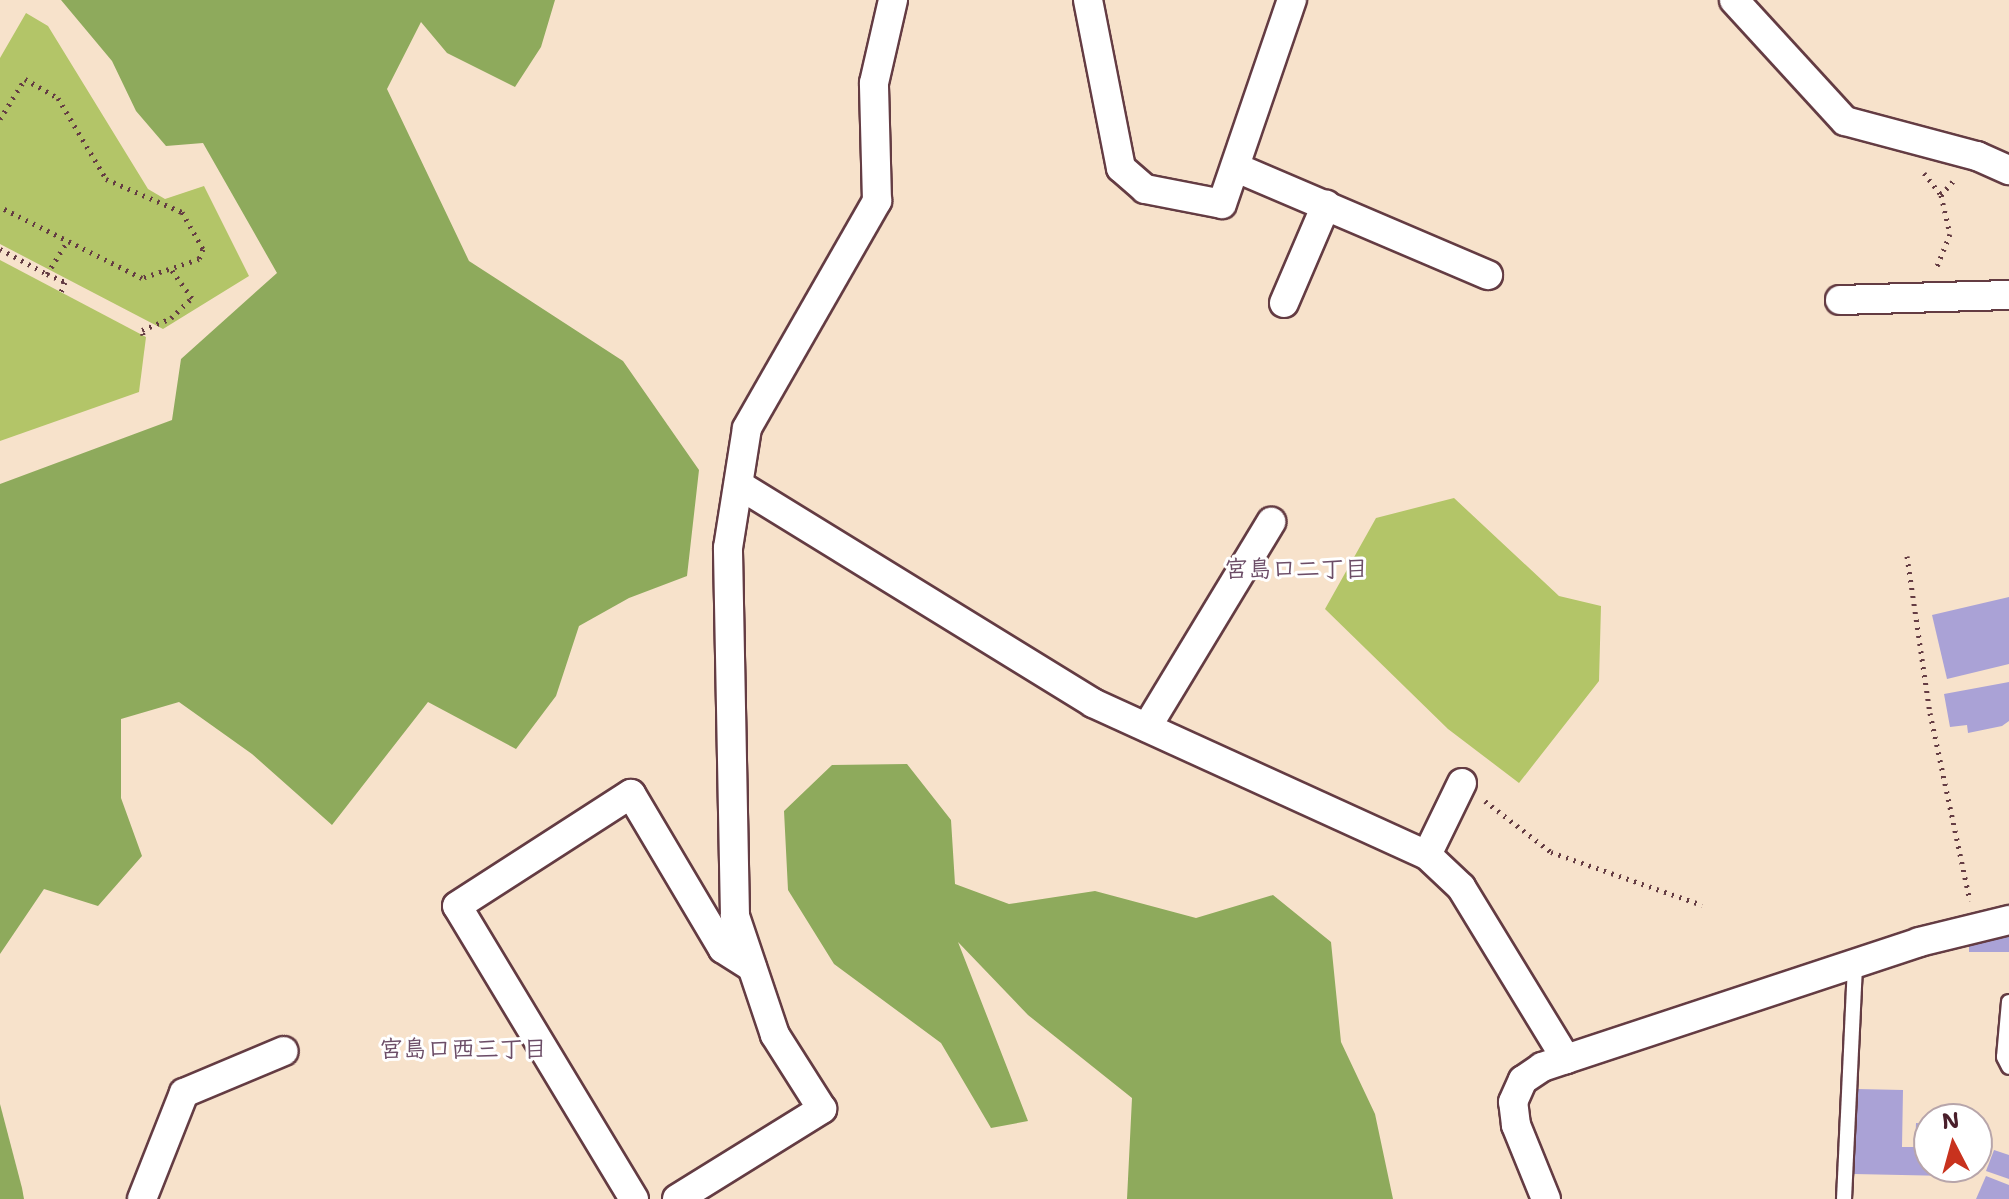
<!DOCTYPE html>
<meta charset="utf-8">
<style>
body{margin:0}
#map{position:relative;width:2009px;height:1199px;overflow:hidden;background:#f7e2cb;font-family:"Shantell Sans","Klee One",sans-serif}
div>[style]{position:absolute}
.green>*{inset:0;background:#b3c568}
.forest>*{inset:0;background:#8eaa5c}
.building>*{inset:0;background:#aaa2d6;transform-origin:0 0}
.path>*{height:5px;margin-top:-2.5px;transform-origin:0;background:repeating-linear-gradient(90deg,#643c43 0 2px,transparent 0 8px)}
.roads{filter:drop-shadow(2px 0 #643c43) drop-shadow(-2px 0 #643c43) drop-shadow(0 2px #643c43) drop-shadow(0 -2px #643c43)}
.service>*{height:14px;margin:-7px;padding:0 7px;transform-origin:7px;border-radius:7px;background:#fff}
.minor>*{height:28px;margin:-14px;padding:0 14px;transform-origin:14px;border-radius:14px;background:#fff}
span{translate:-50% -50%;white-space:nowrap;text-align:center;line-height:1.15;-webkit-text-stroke:6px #fff;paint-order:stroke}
.neighbourhood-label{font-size:24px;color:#6c4d67;font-weight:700}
.north{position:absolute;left:1913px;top:1103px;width:80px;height:80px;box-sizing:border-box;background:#fff;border:2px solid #b7a5aa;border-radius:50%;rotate:354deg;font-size:22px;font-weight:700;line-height:32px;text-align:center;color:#4a1f2b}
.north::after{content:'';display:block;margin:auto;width:28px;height:36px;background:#c8321e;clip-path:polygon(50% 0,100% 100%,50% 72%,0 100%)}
</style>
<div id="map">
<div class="green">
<div style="clip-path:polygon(26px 13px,48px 26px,148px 189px,165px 199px,204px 186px,249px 276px,163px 329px,0 244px,0 58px)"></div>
<div style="clip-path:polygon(0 260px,146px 337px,139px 392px,0 441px)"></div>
<div style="clip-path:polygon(1454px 498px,1559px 596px,1601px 606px,1599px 681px,1519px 783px,1448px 729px,1325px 609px,1376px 518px)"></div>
</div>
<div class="forest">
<div style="clip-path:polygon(61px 0,555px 0,541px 47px,515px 87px,447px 53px,421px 22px,387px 89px,469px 261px,623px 361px,699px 470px,687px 576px,629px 598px,579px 626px,556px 696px,516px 749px,428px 702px,332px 825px,252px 754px,179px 702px,121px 719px,121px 798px,142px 856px,98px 906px,44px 889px,0 954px,0 484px,172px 420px,181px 359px,277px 273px,203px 143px,166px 146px,136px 111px,112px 61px)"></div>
<div style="clip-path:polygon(907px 764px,951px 820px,955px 884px,1009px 904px,1095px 891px,1196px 918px,1273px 895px,1331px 942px,1341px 1042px,1375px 1114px,1393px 1199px,1127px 1199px,1132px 1098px,1028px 1015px,958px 942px,1028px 1121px,991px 1128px,941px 1043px,834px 964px,788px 890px,784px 811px,832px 765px)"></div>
<div style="clip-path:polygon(0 1104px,22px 1188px,24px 1199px,0 1199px)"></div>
</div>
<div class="building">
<div style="clip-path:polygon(2009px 597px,2009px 664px,1947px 679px,1932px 615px)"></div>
<div style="clip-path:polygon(2009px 682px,2009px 721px,2002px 726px,1968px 733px,1967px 725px,1950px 727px,1944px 694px)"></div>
<div style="left:2009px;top:931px;width:21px;height:40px;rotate:90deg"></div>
<div style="clip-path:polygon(1856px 1089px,1903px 1090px,1902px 1147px,1915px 1147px,1916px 1123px,1929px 1124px,1929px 1167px,1949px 1167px,1949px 1176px,1854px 1174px)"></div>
<div style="clip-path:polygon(1994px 1150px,2009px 1155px,2009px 1179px,1986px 1171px)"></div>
<div style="clip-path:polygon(1986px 1176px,2009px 1185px,2009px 1199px,1976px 1199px)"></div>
</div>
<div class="path">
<div style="left:0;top:119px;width:47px;rotate:-58deg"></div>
<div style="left:25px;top:79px;width:38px;rotate:30deg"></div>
<div style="left:58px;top:98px;width:94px;rotate:59.3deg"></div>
<div style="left:106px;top:179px;width:83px;rotate:23.5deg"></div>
<div style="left:182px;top:212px;width:43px;rotate:60.4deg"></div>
<div style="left:203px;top:249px;width:11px;rotate:112deg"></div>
<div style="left:199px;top:259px;width:60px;rotate:161.6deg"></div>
<div style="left:142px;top:278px;width:159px;rotate:-153.4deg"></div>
<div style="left:1924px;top:173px;width:28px;rotate:52deg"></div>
<div style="left:1941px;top:195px;width:40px;rotate:77deg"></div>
<div style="left:1950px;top:234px;width:38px;rotate:112deg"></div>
<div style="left:1941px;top:195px;width:20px;rotate:-49deg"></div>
<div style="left:0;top:249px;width:53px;rotate:28deg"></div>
<div style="left:47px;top:274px;width:38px;rotate:-58deg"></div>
<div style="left:47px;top:274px;width:20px;rotate:24deg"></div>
<div style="left:65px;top:282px;width:11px;rotate:112deg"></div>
<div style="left:143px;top:335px;width:5px;rotate:-101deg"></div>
<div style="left:142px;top:330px;width:31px;rotate:-22deg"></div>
<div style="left:171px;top:318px;width:29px;rotate:-44deg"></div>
<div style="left:192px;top:298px;width:36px;rotate:-126deg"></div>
<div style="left:1907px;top:556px;width:159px;rotate:81.7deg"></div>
<div style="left:1930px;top:713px;width:192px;rotate:78deg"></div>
<div style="left:1485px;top:801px;width:83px;rotate:37.7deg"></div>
<div style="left:1551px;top:852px;width:160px;rotate:19.3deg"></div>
</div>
<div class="roads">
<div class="service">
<div style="left:2009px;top:1002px;width:55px;rotate:95.2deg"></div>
<div style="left:2004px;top:1057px;width:11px;rotate:63deg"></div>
<div style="left:1844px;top:1199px;width:235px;rotate:-87.3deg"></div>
</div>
<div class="minor">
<div style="left:1088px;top:0;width:171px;rotate:78.9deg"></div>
<div style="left:1121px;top:168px;width:32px;rotate:41deg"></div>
<div style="left:1145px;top:189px;width:78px;rotate:11deg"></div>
<div style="left:1222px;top:204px;width:216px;rotate:-71.1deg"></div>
<div style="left:1734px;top:0;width:164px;rotate:47.5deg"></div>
<div style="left:1845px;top:121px;width:137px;rotate:14.9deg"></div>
<div style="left:1977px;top:156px;width:35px;rotate:24deg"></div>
<div style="left:1237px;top:168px;width:273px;rotate:23.1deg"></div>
<div style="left:1840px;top:300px;width:169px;rotate:-1.7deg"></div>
<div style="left:1284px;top:303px;width:107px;rotate:-66.8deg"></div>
<div style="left:739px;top:485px;width:416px;rotate:31.6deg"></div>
<div style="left:1093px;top:703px;width:367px;rotate:24.5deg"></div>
<div style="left:1427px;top:855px;width:47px;rotate:43.3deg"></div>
<div style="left:1461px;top:887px;width:202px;rotate:58.6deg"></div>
<div style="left:1147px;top:727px;width:240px;rotate:-58.8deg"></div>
<div style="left:1427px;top:855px;width:80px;rotate:-64.1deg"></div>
<div style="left:142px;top:1199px;width:114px;rotate:-68.4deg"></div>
<div style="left:184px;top:1093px;width:108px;rotate:-22.8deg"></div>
<div style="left:634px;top:1199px;width:342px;rotate:-121.1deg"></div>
<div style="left:457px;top:906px;width:207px;rotate:-32.8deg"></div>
<div style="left:631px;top:794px;width:180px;rotate:59.3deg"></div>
<div style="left:723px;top:949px;width:34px;rotate:32deg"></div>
<div style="left:677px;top:1199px;width:171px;rotate:-31.8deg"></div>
<div style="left:822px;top:1109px;width:88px;rotate:-122.4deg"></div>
<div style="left:775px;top:1035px;width:126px;rotate:-108.6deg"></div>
<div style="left:735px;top:916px;width:368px;rotate:-91.1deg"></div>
<div style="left:728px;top:548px;width:121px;rotate:-81deg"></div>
<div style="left:747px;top:428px;width:262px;rotate:-60.2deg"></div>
<div style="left:877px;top:201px;width:118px;rotate:-91.5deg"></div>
<div style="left:874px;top:83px;width:85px;rotate:-77.1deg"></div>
<div style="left:1546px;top:1199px;width:80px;rotate:-112.1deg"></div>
<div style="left:1516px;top:1125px;width:23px;rotate:-97deg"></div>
<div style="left:1513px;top:1102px;width:24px;rotate:-66deg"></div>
<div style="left:1523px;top:1080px;width:23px;rotate:-34deg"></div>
<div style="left:1542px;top:1067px;width:397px;rotate:-18.3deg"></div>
<div style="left:1919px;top:942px;width:93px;rotate:-13.7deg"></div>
</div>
</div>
<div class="neighbourhood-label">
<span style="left:1296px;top:570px">宮島口二丁目</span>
<span style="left:463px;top:1050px">宮島口西三丁目</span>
</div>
<div class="north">N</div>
</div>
